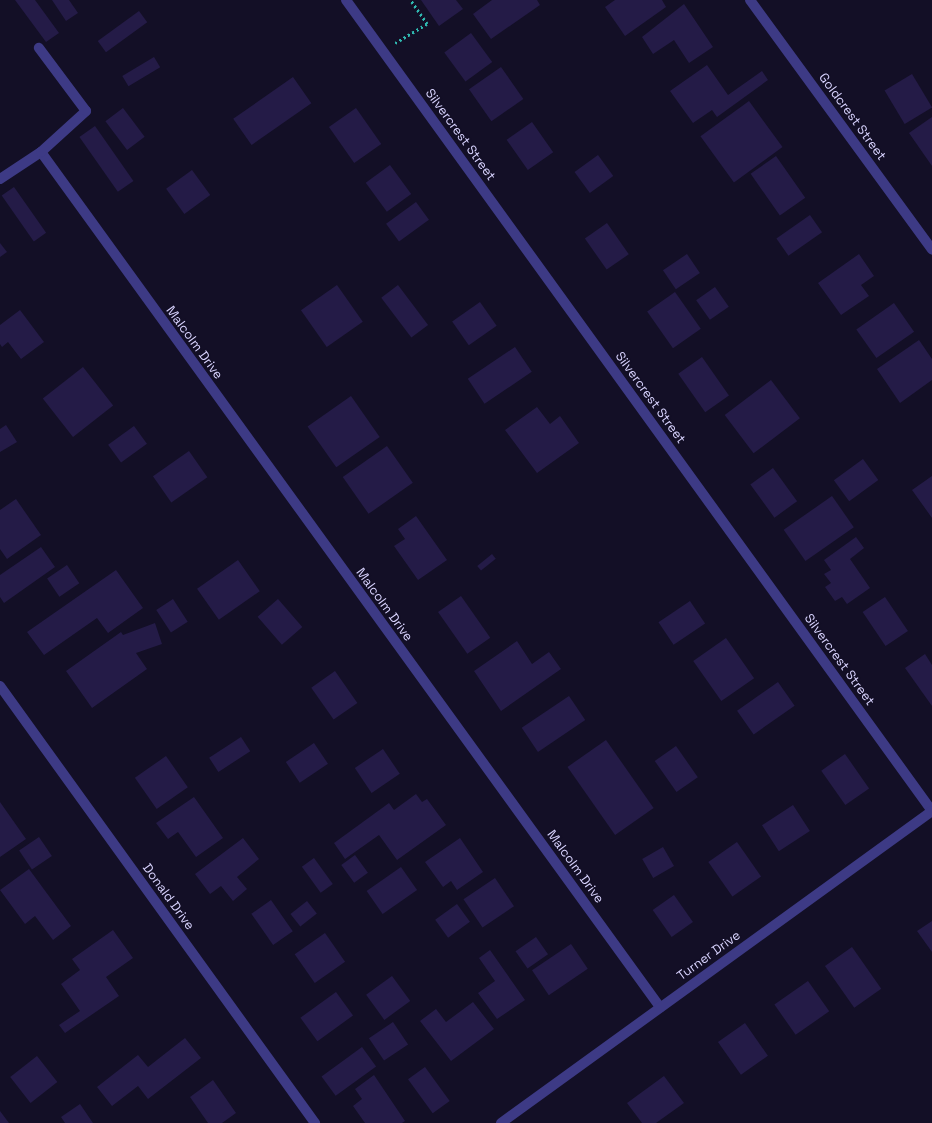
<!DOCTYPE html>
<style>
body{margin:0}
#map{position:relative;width:932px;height:1123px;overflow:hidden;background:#130f26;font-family:"Space Grotesk",sans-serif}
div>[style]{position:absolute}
.building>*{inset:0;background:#241b47;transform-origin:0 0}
.path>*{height:2.5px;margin-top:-1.25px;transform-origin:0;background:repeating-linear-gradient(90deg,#2fb8b0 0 2px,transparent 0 5px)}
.minor>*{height:10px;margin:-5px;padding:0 5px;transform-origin:5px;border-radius:5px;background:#3d3a85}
span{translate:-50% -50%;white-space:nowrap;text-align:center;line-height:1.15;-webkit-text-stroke:3px #130f26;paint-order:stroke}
.street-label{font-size:13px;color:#d9d4ff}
</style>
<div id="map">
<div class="building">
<div style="clip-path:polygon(15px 0,35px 0,59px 33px,46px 42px)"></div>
<div style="clip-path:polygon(52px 0,69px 0,78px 13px,66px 21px)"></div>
<div style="clip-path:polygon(421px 0,456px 0,463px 9px,439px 26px)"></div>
<div style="clip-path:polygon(492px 0,537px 0,540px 5px,491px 39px,473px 14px)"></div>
<div style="clip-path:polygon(615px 0,662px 0,666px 7px,625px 36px,605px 7px)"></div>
<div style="clip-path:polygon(684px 4px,713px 47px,689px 63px,674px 40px,653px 54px,642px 37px)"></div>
<div style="left:139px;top:11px;width:14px;height:51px;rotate:54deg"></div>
<div style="left:471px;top:33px;width:36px;height:33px;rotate:54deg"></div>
<div style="left:154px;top:57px;width:12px;height:37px;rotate:59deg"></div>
<div style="clip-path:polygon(707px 65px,728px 95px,762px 71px,768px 80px,717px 117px,712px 110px,693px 123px,670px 91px)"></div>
<div style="left:501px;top:67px;width:39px;height:39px;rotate:55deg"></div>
<div style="left:912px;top:74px;width:39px;height:32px;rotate:59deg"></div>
<div style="left:293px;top:77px;width:32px;height:73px;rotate:55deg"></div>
<div style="left:749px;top:101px;width:57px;height:60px;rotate:54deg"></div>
<div style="left:123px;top:108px;width:36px;height:22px;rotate:53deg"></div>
<div style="left:356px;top:108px;width:44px;height:33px;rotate:55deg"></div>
<div style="clip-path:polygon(932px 117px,932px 166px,909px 133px)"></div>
<div style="left:532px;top:122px;width:37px;height:31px;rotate:55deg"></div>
<div style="left:95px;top:126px;width:67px;height:19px;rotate:55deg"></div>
<div style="left:598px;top:155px;width:26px;height:29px;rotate:54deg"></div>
<div style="left:776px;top:156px;width:51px;height:31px;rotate:55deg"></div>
<div style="left:390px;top:165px;width:36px;height:30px;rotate:54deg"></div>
<div style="left:192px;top:170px;width:31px;height:32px;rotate:54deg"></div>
<div style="left:14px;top:187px;width:56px;height:15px;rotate:55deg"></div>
<div style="left:416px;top:202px;width:22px;height:37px;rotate:54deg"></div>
<div style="left:810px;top:215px;width:21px;height:41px;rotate:55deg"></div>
<div style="left:607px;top:223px;width:38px;height:27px;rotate:55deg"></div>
<div style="clip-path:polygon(0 243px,7px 252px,0 257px)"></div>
<div style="left:687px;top:254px;width:23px;height:29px;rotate:56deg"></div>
<div style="clip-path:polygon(859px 254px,874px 276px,861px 285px,869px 296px,841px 315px,818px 283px)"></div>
<div style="left:337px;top:285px;width:45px;height:44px;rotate:55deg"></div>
<div style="left:398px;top:285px;width:50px;height:21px;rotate:53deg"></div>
<div style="left:715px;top:287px;width:24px;height:23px;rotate:55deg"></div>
<div style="left:675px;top:292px;width:45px;height:34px;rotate:55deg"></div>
<div style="left:480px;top:302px;width:29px;height:34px;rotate:55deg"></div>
<div style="left:894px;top:303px;width:35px;height:46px;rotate:55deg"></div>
<div style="clip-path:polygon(20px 310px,44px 342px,21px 359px,8px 342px,2px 347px,0 344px,0 325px)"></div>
<div style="clip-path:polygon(919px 340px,932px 359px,932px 380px,900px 403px,877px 369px)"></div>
<div style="left:515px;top:347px;width:30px;height:57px;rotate:56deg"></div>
<div style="left:702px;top:357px;width:47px;height:29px;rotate:55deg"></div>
<div style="left:83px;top:367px;width:49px;height:51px;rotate:52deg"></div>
<div style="left:771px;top:380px;width:48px;height:58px;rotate:53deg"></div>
<div style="left:351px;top:396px;width:50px;height:53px;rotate:55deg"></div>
<div style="clip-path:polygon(537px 407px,550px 424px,560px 416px,579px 443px,537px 473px,505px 430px)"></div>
<div style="clip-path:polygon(6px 425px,17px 442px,0 452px,0 429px)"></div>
<div style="left:134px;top:426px;width:22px;height:32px;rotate:54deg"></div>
<div style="left:387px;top:446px;width:45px;height:54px;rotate:55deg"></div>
<div style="left:189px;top:451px;width:32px;height:44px;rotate:55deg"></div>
<div style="left:863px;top:459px;width:26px;height:36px;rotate:54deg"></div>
<div style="left:773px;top:468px;width:41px;height:28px;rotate:54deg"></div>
<div style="clip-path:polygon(932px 476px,932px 518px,912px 490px)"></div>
<div style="left:832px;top:496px;width:38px;height:59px;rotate:55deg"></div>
<div style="clip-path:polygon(16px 499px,41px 535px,7px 559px,0 549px,0 510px)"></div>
<div style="clip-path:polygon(416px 516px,447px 560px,418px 580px,394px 546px,405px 539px,398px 529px)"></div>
<div style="clip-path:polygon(856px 537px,864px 548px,850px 559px,870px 588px,847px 604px,842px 597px,835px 601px,825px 587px,831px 583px,824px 574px,831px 570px,824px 560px)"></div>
<div style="clip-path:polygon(41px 547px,55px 567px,4px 603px,0 597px,0 575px)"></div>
<div style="left:492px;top:554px;width:6px;height:19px;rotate:51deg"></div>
<div style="left:238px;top:560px;width:38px;height:50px;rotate:55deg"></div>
<div style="left:67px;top:565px;width:22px;height:24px;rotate:56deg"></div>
<div style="clip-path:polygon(116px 570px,143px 608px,108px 633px,97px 618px,44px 655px,27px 632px)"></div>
<div style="left:461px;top:596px;width:51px;height:28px;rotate:55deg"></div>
<div style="left:885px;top:597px;width:41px;height:27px;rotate:56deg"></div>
<div style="left:173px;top:599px;width:27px;height:20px;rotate:57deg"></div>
<div style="left:278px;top:599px;width:37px;height:27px;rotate:49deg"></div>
<div style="left:690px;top:601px;width:27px;height:38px;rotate:56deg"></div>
<div style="clip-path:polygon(155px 623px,162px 644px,136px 653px,147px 669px,92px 708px,66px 671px,121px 632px,123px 635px)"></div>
<div style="left:726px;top:638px;width:49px;height:40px;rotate:55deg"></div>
<div style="clip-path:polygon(517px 641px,532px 664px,549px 652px,561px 669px,501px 711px,474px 671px)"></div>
<div style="clip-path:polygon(925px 654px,932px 665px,932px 706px,905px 668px)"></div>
<div style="left:335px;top:671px;width:39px;height:29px;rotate:55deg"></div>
<div style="left:778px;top:682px;width:29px;height:50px;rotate:55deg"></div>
<div style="left:569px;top:696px;width:29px;height:57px;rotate:56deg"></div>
<div style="left:241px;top:737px;width:17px;height:38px;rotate:57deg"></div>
<div style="left:606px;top:740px;width:83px;height:47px;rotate:55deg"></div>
<div style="left:314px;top:743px;width:25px;height:34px;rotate:56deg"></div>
<div style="left:676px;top:746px;width:38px;height:26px;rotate:55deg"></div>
<div style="left:383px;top:749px;width:30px;height:34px;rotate:56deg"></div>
<div style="left:845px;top:754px;width:42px;height:29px;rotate:55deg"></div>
<div style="left:166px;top:756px;width:38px;height:38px;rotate:55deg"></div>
<div style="clip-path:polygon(416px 794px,422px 802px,427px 799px,446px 825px,397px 860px,379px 835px,345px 859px,334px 843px,389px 803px,394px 810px)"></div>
<div style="clip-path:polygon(194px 797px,223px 838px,196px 857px,178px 832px,168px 839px,156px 823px)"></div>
<div style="clip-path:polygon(0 802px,26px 839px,0 857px)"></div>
<div style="left:793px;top:805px;width:31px;height:37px;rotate:57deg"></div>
<div style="left:39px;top:837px;width:23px;height:24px;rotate:56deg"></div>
<div style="clip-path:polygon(243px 838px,259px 859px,237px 877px,247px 889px,233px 901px,221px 886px,210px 894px,195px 874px)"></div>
<div style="clip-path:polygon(460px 838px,483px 872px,457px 890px,451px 881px,443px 887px,425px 862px)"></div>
<div style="left:737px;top:842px;width:42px;height:35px;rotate:55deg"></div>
<div style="left:663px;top:847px;width:22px;height:24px;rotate:60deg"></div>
<div style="left:355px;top:855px;width:22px;height:17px;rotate:54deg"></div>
<div style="left:314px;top:858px;width:32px;height:15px;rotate:54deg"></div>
<div style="left:401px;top:867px;width:28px;height:42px;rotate:55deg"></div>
<div style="clip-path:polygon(29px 869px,71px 926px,53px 940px,35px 916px,25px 924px,0 890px)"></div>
<div style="left:495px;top:878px;width:34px;height:38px;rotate:56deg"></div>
<div style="left:674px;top:895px;width:33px;height:26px;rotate:55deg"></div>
<div style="left:271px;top:900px;width:38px;height:24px;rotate:55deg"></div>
<div style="left:307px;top:901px;width:16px;height:21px;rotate:52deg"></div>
<div style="left:457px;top:904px;width:22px;height:27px;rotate:54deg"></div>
<div style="clip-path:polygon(932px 921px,932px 952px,917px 931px)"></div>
<div style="clip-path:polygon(113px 930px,133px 958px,106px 977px,119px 996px,65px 1033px,59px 1025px,80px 1011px,61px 984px,80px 970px,72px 959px)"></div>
<div style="left:325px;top:933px;width:35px;height:37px;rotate:55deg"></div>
<div style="left:536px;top:937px;width:21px;height:25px;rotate:55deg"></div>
<div style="left:571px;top:944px;width:30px;height:47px;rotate:56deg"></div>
<div style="left:852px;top:947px;width:51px;height:33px;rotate:55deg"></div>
<div style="clip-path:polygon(490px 950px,525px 1000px,497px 1019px,478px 993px,495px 981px,479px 958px)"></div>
<div style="left:392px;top:976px;width:31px;height:32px;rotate:54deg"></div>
<div style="left:808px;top:981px;width:37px;height:41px;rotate:55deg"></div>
<div style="left:336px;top:992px;width:29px;height:44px;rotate:54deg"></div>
<div style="clip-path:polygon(473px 1002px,494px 1029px,451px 1061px,420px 1021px,436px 1009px,446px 1022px)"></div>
<div style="left:393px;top:1022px;width:27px;height:29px;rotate:56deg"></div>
<div style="left:745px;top:1023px;width:40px;height:33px;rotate:55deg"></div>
<div style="clip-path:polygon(185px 1038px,201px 1058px,148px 1099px,138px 1086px,112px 1106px,97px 1087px,138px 1055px,148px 1067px)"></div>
<div style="left:362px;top:1047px;width:24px;height:50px;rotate:54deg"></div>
<div style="left:37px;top:1056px;width:33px;height:34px;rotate:52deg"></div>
<div style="left:425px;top:1067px;width:42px;height:21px;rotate:54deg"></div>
<div style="clip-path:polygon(374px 1075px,405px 1121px,402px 1123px,365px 1123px,353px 1106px,362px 1099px,355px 1089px)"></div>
<div style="clip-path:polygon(664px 1076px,684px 1103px,656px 1123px,642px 1123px,627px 1103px)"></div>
<div style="clip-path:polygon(213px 1080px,236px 1113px,222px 1123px,208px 1123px,190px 1097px)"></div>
<div style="clip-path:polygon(80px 1104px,93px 1123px,65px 1123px,61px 1117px)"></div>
<div style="clip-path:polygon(0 1111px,9px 1123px,0 1123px)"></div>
</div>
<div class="path">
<div style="left:395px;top:43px;width:37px;rotate:-31deg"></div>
<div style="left:427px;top:24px;width:29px;rotate:-125deg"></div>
</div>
<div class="minor">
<div style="left:346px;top:0;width:1001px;rotate:54.15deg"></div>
<div style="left:750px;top:0;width:309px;rotate:53.9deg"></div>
<div style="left:41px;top:152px;width:1056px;rotate:54.1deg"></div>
<div style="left:0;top:179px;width:49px;rotate:-33.4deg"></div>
<div style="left:41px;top:152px;width:61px;rotate:-42.3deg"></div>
<div style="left:86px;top:111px;width:79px;rotate:-126.7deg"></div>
<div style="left:0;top:686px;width:539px;rotate:54.22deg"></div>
<div style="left:501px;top:1123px;width:532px;rotate:-35.9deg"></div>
</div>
<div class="street-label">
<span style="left:852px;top:117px;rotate:54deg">Goldcrest Street</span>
<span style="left:460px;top:135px;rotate:54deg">Silvercrest Street</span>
<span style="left:194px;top:343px;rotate:54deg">Malcolm Drive</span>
<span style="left:650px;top:398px;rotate:54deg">Silvercrest Street</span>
<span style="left:384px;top:605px;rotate:54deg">Malcolm Drive</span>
<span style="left:839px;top:660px;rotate:54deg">Silvercrest Street</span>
<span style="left:575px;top:867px;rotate:54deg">Malcolm Drive</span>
<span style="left:168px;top:897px;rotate:54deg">Donald Drive</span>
<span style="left:709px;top:956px;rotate:-36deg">Turner Drive</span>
</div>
</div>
